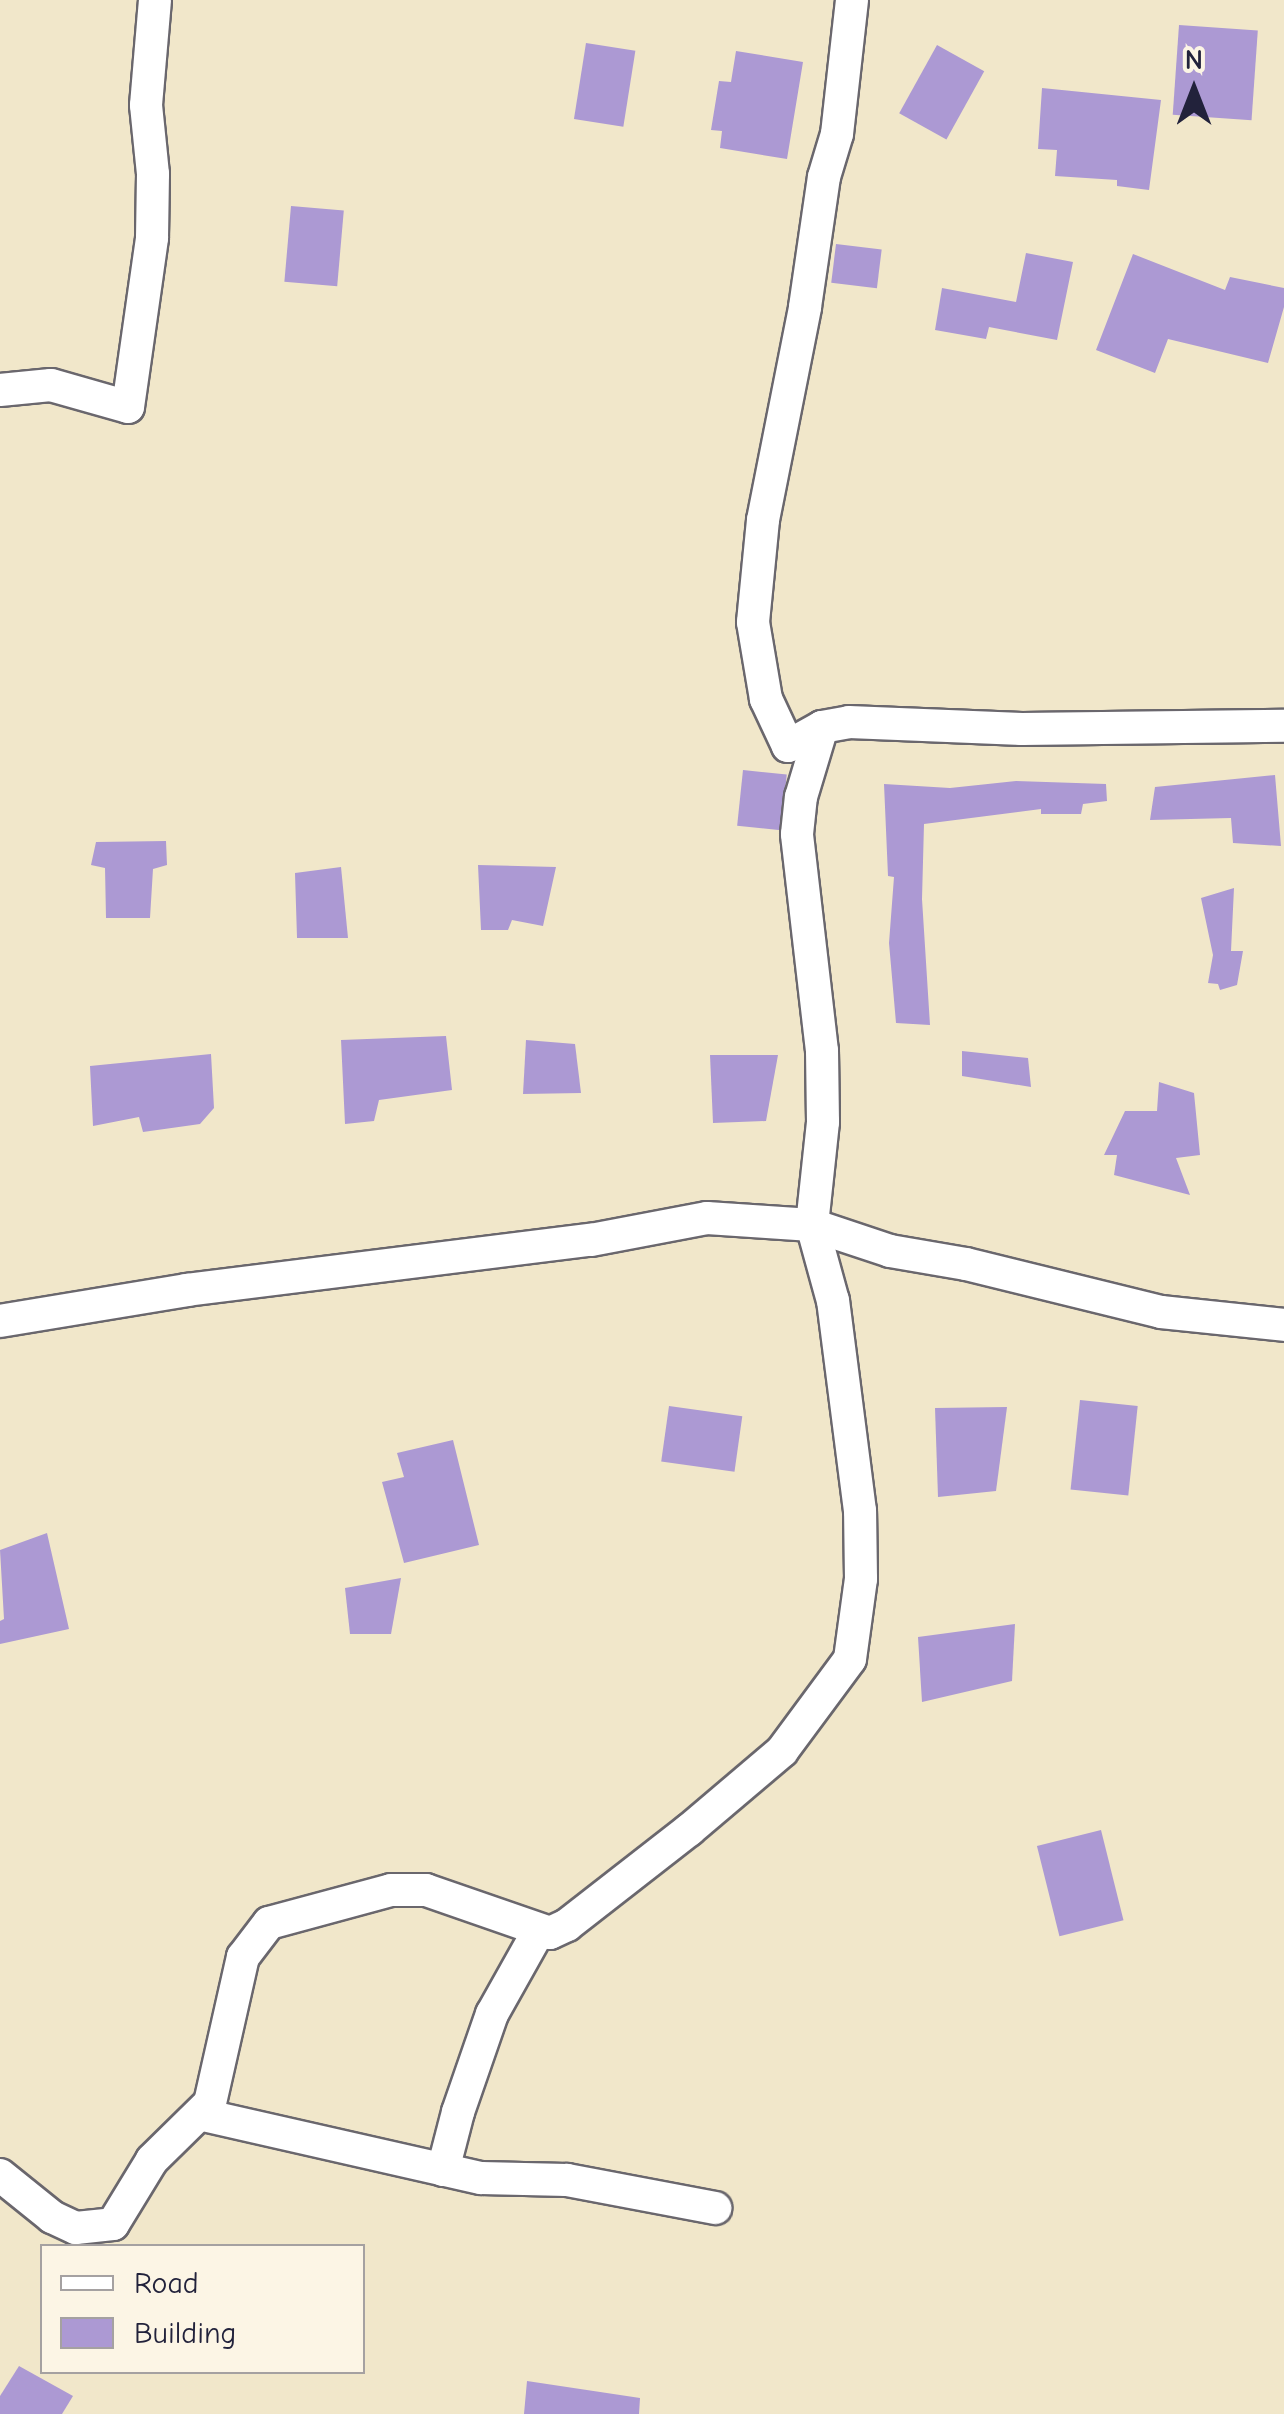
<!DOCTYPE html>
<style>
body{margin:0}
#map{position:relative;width:1284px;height:2414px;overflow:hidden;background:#f1e7ca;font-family:"Comic Neue",sans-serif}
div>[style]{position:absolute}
.building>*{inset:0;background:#ac99d3;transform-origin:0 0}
.roads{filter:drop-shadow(2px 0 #6a676d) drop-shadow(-2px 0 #6a676d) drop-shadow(0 2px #6a676d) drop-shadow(0 -2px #6a676d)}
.minor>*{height:32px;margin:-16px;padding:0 16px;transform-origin:16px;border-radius:16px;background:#fff}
span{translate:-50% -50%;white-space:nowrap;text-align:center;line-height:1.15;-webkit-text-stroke:8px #fcf5e5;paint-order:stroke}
.legend{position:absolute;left:40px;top:2244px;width:325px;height:130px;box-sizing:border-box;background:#fcf5e5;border:2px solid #a5a1a1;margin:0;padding:12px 18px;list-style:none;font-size:30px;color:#22223b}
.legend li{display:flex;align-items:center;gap:20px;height:50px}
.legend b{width:50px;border:2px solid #a5a1a1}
.north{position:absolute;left:1144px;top:40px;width:100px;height:100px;-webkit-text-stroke:8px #fcf5e5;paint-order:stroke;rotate:0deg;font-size:28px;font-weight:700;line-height:40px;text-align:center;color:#22223b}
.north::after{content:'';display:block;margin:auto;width:35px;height:45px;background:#22223b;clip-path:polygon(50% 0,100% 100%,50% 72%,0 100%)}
</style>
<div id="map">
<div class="building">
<div style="left:1179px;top:25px;width:79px;height:90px;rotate:4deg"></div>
<div style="left:586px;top:43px;width:50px;height:77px;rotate:9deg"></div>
<div style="left:937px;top:45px;width:54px;height:78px;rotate:29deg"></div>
<div style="clip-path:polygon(736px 51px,803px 62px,787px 159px,720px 148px,722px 131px,711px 130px,719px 81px,731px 82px)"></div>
<div style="clip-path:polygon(1042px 88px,1161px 100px,1149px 190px,1117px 186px,1117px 180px,1055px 176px,1057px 150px,1038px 149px)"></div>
<div style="left:291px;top:206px;width:53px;height:76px;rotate:5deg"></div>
<div style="left:836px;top:244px;width:46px;height:39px;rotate:7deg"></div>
<div style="clip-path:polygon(1026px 253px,1073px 262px,1057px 340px,989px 327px,986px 339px,935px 330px,942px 288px,1016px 302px)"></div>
<div style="clip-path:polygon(1133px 254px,1225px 290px,1230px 277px,1284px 288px,1284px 307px,1268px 363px,1168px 339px,1155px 373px,1096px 350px)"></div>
<div style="left:743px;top:770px;width:44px;height:56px;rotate:6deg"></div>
<div style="clip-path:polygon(1275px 775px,1281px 846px,1233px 843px,1231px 818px,1150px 820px,1155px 787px)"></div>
<div style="clip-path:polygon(1016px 781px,1106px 784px,1107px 801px,1083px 804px,1081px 814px,1041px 814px,1041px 809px,924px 824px,922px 899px,930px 1025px,896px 1023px,889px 943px,894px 877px,888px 876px,884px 784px,950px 788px)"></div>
<div style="clip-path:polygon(166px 841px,167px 865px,153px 869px,150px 918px,106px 918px,105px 868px,91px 865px,96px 842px)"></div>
<div style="clip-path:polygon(478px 865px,556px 867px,543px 926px,512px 920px,508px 930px,481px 930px)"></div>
<div style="clip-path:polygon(341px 867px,348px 938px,297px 938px,295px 873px)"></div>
<div style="clip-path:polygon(1234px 888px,1231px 951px,1243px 951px,1237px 985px,1220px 990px,1218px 984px,1208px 983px,1213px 955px,1201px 898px)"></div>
<div style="clip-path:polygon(446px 1036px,452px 1090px,379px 1100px,374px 1121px,345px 1124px,341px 1040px)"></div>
<div style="clip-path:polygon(526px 1040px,575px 1044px,581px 1093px,523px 1094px)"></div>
<div style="clip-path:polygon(962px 1051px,1028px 1058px,1031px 1087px,962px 1076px)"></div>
<div style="clip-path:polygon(211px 1054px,214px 1108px,200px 1124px,143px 1132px,139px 1117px,93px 1126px,90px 1066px)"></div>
<div style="clip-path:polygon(710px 1055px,778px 1055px,766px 1121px,713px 1123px)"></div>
<div style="clip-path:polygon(1159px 1082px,1194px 1093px,1200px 1155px,1176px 1158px,1190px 1195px,1114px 1175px,1117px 1155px,1104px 1155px,1125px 1111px,1157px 1111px)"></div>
<div style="left:1080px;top:1400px;width:58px;height:90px;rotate:6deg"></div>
<div style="left:669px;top:1406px;width:74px;height:56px;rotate:8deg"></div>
<div style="clip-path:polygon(1007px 1407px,996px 1491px,938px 1497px,935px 1408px)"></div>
<div style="clip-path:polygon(453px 1440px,479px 1545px,404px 1563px,382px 1482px,404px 1477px,397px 1453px)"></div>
<div style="clip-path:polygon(47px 1533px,69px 1629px,0 1644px,0 1621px,4px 1619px,0 1550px)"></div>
<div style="clip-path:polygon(401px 1578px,391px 1634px,350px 1634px,345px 1588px)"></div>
<div style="clip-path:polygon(1015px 1624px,1012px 1681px,922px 1702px,918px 1637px)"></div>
<div style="left:1101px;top:1830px;width:93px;height:66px;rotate:76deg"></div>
<div style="clip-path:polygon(19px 2366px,73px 2396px,62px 2414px,0 2414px,0 2396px)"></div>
<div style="clip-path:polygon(527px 2381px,640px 2398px,639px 2414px,524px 2414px)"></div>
</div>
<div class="roads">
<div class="minor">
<div style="left:0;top:390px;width:51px;rotate:-5.6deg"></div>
<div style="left:51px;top:385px;width:80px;rotate:15.9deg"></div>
<div style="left:128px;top:407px;width:171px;rotate:-81.9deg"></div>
<div style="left:152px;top:238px;width:64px;rotate:-89.1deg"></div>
<div style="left:153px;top:174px;width:69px;rotate:-95.8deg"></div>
<div style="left:146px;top:105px;width:105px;rotate:-85.1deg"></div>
<div style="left:822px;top:727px;width:27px;rotate:-10deg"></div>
<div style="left:849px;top:722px;width:173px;rotate:2.3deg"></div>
<div style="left:1022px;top:729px;width:262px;rotate:-0.7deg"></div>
<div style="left:0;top:1321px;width:190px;rotate:-9.4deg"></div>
<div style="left:187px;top:1290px;width:407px;rotate:-7.1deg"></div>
<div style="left:591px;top:1240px;width:118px;rotate:-10.7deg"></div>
<div style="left:707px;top:1218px;width:105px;rotate:3.8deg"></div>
<div style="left:812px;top:1225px;width:82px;rotate:18.4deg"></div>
<div style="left:890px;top:1251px;width:77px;rotate:9.7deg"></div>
<div style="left:966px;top:1264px;width:201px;rotate:13.8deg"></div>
<div style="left:1161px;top:1312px;width:124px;rotate:6deg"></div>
<div style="left:203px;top:2115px;width:285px;rotate:12.8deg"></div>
<div style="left:481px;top:2178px;width:86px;rotate:1.3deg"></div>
<div style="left:567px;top:2180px;width:151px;rotate:10.7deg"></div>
<div style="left:443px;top:2170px;width:60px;rotate:-75.5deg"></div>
<div style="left:458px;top:2112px;width:104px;rotate:-70.9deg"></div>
<div style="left:492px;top:2014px;width:94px;rotate:-60.7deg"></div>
<div style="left:0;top:2175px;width:67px;rotate:38.9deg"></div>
<div style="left:52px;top:2217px;width:26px;rotate:25deg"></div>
<div style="left:76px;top:2228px;width:37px;rotate:-6deg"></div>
<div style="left:113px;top:2224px;width:75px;rotate:-58.6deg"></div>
<div style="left:152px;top:2160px;width:81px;rotate:-44.5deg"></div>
<div style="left:210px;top:2103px;width:150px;rotate:-77.3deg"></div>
<div style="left:243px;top:1957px;width:43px;rotate:-52.6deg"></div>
<div style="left:269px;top:1923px;width:126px;rotate:-15.1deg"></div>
<div style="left:391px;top:1890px;width:35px"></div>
<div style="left:426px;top:1890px;width:131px;rotate:19.1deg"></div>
<div style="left:550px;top:1933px;width:19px;rotate:-25deg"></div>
<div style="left:567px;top:1925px;width:155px;rotate:-37.9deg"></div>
<div style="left:689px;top:1830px;width:122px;rotate:-40.3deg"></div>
<div style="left:782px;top:1751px;width:114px;rotate:-53.5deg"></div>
<div style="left:850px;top:1659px;width:81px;rotate:-82.2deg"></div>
<div style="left:861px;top:1579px;width:68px;rotate:-90.8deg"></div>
<div style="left:860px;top:1511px;width:212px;rotate:-97.3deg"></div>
<div style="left:833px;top:1301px;width:79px;rotate:-105.4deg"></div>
<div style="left:812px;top:1225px;width:104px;rotate:-83.9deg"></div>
<div style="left:823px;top:1122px;width:71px;rotate:-90.8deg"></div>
<div style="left:822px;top:1051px;width:218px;rotate:-96.6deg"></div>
<div style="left:797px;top:834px;width:37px;rotate:-84deg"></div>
<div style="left:801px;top:797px;width:73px;rotate:-73.3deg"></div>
<div style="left:822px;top:727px;width:39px;rotate:151deg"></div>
<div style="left:788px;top:746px;width:52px;rotate:-115.1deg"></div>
<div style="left:766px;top:699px;width:78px;rotate:-99.6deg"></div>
<div style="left:753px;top:622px;width:102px;rotate:-84.4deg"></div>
<div style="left:763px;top:520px;width:217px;rotate:-78.8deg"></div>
<div style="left:805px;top:307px;width:131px;rotate:-81.7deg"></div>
<div style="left:824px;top:177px;width:45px;rotate:-73.2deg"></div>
<div style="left:837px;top:134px;width:135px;rotate:-83.6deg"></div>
</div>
</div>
<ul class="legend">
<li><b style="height:12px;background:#fff"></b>Road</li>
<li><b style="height:28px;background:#ac99d3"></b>Building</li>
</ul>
<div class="north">N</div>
</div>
